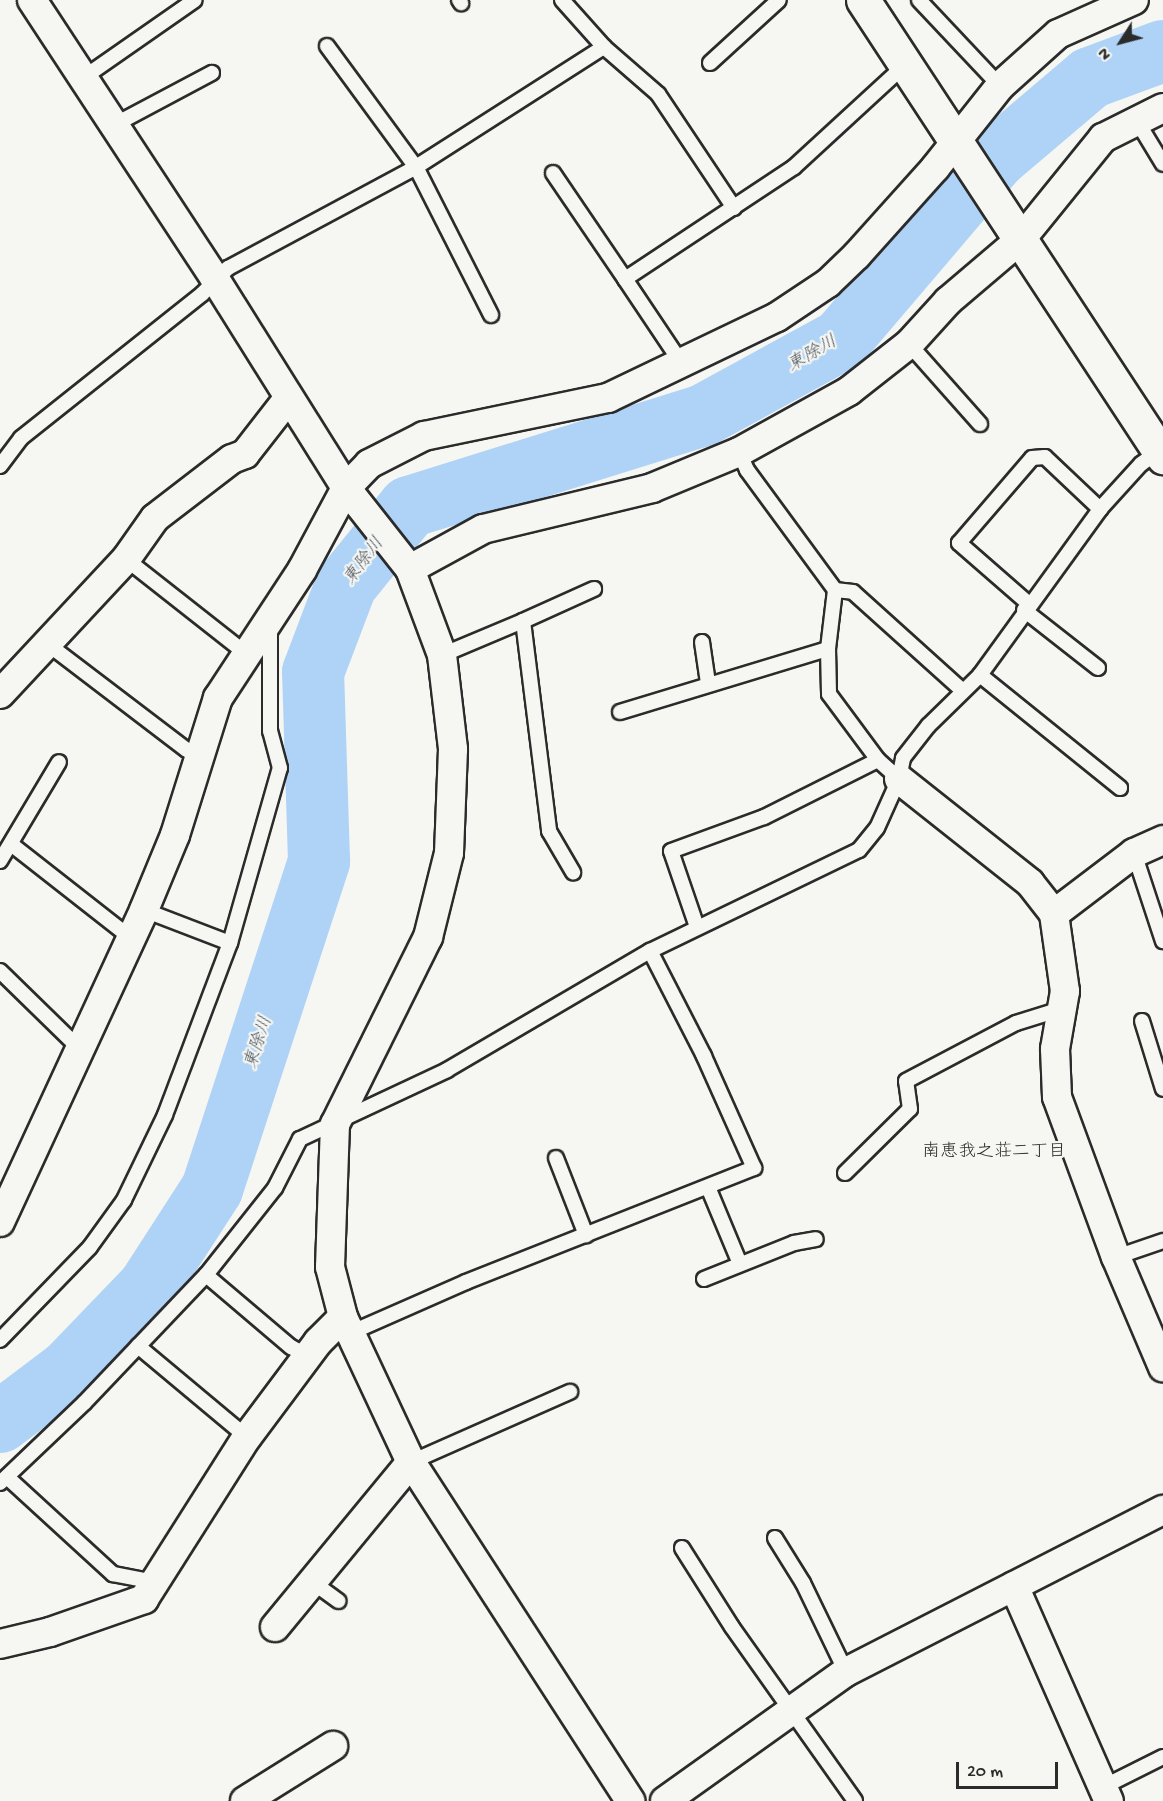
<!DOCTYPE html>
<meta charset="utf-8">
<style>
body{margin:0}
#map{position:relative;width:1163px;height:1801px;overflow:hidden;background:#f6f6f2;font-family:"Gochi Hand","Klee One",sans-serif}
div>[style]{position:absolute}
.river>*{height:62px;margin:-31px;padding:0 31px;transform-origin:31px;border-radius:31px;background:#aed3f7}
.roads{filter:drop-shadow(2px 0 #2b2b2b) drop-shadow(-2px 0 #2b2b2b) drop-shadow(0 2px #2b2b2b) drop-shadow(0 -2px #2b2b2b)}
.lane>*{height:14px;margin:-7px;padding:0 7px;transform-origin:7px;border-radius:7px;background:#f6f6f2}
.street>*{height:28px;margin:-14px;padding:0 14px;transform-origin:14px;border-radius:14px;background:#f6f6f2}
.secondary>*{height:33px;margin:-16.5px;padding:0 16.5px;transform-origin:16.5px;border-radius:16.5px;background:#f6f6f2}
span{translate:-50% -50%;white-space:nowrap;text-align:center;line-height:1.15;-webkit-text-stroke:4.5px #f6f6f2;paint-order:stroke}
.water-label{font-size:18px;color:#4c555e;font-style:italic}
.neighbourhood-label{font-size:18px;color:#2b2b2b}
.north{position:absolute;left:1091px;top:12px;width:60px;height:60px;-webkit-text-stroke:4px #f6f6f2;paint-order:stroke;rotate:234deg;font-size:16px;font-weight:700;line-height:24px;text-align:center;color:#2b2b2b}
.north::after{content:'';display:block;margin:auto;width:21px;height:27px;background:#2b2b2b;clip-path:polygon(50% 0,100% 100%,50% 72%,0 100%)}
.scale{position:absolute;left:956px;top:1762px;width:102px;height:27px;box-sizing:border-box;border:3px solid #2b2b2b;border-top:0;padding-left:8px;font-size:18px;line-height:21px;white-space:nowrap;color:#2b2b2b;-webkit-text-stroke:4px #f6f6f2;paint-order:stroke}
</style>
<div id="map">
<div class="river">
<div style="left:0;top:1422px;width:86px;rotate:-37deg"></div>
<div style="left:69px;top:1370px;width:114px;rotate:-46.1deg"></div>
<div style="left:148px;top:1288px;width:118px;rotate:-57.1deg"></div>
<div style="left:212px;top:1189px;width:345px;rotate:-71.9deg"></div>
<div style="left:319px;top:861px;width:189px;rotate:-91.8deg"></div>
<div style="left:313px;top:672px;width:93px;rotate:-69.2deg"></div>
<div style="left:346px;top:585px;width:100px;rotate:-51.1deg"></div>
<div style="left:409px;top:507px;width:307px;rotate:-17.3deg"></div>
<div style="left:702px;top:416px;width:158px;rotate:-28.7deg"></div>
<div style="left:841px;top:340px;width:239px;rotate:-49.6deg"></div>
<div style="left:996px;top:158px;width:123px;rotate:-40.4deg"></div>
<div style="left:1090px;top:78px;width:78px;rotate:-20.3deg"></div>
</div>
<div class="roads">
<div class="lane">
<div style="left:459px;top:0;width:4px;rotate:56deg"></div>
<div style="left:919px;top:0;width:118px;rotate:46.7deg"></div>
<div style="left:327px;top:46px;width:150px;rotate:53.7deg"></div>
<div style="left:416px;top:167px;width:166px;rotate:63.1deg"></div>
<div style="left:604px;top:47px;width:72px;rotate:41deg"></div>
<div style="left:658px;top:94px;width:137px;rotate:56.3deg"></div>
<div style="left:710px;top:63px;width:93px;rotate:-42.4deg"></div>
<div style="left:83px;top:78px;width:136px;rotate:-34.9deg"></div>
<div style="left:1137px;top:121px;width:50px;rotate:58.8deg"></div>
<div style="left:114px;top:125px;width:111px;rotate:-28deg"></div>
<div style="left:553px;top:173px;width:128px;rotate:55.8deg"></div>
<div style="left:909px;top:344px;width:107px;rotate:48.4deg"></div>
<div style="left:682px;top:364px;width:102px;rotate:-123.8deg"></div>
<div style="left:625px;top:279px;width:203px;rotate:-33.5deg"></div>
<div style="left:794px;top:167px;width:152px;rotate:-42.6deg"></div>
<div style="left:739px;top:452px;width:20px;rotate:66deg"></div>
<div style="left:747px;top:470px;width:149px;rotate:53.7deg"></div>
<div style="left:835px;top:590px;width:59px;rotate:96.8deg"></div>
<div style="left:828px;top:649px;width:45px;rotate:88.7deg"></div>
<div style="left:829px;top:694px;width:82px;rotate:53.4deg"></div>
<div style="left:878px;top:760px;width:28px;rotate:42deg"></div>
<div style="left:0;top:466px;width:35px;rotate:-53deg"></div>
<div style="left:21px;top:438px;width:231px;rotate:-38.5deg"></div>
<div style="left:202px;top:294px;width:37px;rotate:-45deg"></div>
<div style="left:228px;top:268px;width:213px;rotate:-28.2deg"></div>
<div style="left:416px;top:167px;width:223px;rotate:-32.6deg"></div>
<div style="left:604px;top:47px;width:63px;rotate:-131.8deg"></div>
<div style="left:126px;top:559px;width:155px;rotate:38.2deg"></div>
<div style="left:835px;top:590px;width:18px;rotate:6deg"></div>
<div style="left:853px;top:592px;width:147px;rotate:42deg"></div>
<div style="left:1029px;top:604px;width:93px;rotate:-138.9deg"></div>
<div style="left:959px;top:543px;width:112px;rotate:-49.3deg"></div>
<div style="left:1032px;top:458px;width:13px;rotate:-4deg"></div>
<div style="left:1045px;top:457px;width:76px;rotate:43.4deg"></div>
<div style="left:1024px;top:610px;width:94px;rotate:38.1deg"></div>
<div style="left:523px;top:621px;width:78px;rotate:-24.3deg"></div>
<div style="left:702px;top:642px;width:41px;rotate:81.7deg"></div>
<div style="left:49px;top:645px;width:173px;rotate:37.3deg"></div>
<div style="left:187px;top:750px;width:15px;rotate:20deg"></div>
<div style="left:442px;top:655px;width:88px;rotate:-22.8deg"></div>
<div style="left:523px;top:621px;width:212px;rotate:82.9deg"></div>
<div style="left:549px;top:831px;width:48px;rotate:59.7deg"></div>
<div style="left:980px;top:675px;width:180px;rotate:38.9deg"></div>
<div style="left:620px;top:712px;width:217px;rotate:-16.9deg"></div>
<div style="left:11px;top:844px;width:152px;rotate:38.1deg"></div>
<div style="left:1134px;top:853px;width:93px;rotate:71.8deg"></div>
<div style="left:0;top:861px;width:115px;rotate:-59.2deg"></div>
<div style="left:144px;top:910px;width:92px;rotate:21deg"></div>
<div style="left:697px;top:927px;width:80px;rotate:-108.9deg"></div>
<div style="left:671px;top:851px;width:99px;rotate:-20.1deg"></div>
<div style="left:764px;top:817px;width:127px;rotate:-26.6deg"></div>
<div style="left:0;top:971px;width:112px;rotate:44.3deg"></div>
<div style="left:1142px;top:1021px;width:71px;rotate:72.8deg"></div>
<div style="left:556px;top:1158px;width:83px;rotate:68.7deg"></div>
<div style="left:845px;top:1173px;width:91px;rotate:-44.6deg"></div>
<div style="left:910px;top:1109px;width:28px;rotate:-98deg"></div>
<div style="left:906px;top:1081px;width:124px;rotate:-27.8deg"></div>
<div style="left:1016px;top:1023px;width:47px;rotate:-17.3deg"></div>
<div style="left:708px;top:1187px;width:83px;rotate:67.4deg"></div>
<div style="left:1116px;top:1257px;width:50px;rotate:-18.8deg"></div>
<div style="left:206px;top:1275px;width:111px;rotate:40.3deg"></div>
<div style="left:291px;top:1347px;width:19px;rotate:28deg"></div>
<div style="left:704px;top:1279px;width:97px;rotate:-21.8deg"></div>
<div style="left:794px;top:1243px;width:22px;rotate:-10deg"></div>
<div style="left:350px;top:1333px;width:127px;rotate:-23.7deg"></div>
<div style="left:466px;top:1282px;width:310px;rotate:-21.6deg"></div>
<div style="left:754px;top:1168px;width:123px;rotate:-114.1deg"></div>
<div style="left:704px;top:1056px;width:118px;rotate:-117.2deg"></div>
<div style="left:0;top:1340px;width:129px;rotate:-45.9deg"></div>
<div style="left:90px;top:1247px;width:58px;rotate:-54.1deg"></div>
<div style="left:124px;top:1200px;width:94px;rotate:-64.2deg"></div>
<div style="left:165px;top:1115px;width:184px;rotate:-69.3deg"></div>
<div style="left:230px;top:943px;width:182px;rotate:-74.1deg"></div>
<div style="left:280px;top:768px;width:38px;rotate:-105deg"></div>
<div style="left:270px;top:731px;width:104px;rotate:-90deg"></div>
<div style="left:138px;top:1346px;width:142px;rotate:39.9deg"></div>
<div style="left:411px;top:1462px;width:174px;rotate:-23.8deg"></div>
<div style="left:7px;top:1477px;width:144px;rotate:42.5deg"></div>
<div style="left:113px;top:1574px;width:43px;rotate:10.8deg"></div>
<div style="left:0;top:1483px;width:117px;rotate:-43.6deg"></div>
<div style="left:85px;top:1402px;width:175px;rotate:-46.4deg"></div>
<div style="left:206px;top:1275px;width:111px;rotate:-51.6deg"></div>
<div style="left:275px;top:1188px;width:55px;rotate:-63deg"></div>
<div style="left:300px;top:1139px;width:162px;rotate:-25.1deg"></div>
<div style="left:447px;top:1070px;width:235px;rotate:-30.4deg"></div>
<div style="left:650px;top:951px;width:232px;rotate:-25.8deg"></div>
<div style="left:859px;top:850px;width:28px;rotate:-51deg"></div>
<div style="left:877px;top:828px;width:54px;rotate:-65.8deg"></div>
<div style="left:899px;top:779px;width:21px;rotate:-79deg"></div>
<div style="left:903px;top:758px;width:41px;rotate:-52deg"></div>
<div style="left:928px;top:726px;width:73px;rotate:-44.4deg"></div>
<div style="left:980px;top:675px;width:205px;rotate:-54.1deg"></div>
<div style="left:1100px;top:509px;width:61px;rotate:-47.7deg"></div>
<div style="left:1141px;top:464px;width:24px;rotate:-36deg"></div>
<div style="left:775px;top:1538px;width:53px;rotate:58.1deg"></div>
<div style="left:803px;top:1583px;width:99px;rotate:64.2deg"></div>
<div style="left:682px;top:1548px;width:93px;rotate:57.7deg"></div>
<div style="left:732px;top:1627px;width:213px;rotate:54.7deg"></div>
<div style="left:311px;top:1581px;width:34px;rotate:36deg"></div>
<div style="left:1103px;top:1787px;width:67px;rotate:-26.6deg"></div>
</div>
<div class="street">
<div style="left:32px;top:0;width:334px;rotate:56.7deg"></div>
<div style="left:215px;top:279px;width:247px;rotate:57.9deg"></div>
<div style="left:346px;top:488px;width:103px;rotate:51.7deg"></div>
<div style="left:410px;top:569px;width:92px;rotate:69.6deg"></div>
<div style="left:442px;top:655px;width:95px;rotate:83.3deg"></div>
<div style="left:453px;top:749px;width:104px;rotate:92.2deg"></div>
<div style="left:449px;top:853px;width:87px;rotate:104deg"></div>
<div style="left:428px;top:937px;width:209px;rotate:116.4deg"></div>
<div style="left:335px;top:1124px;width:143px;rotate:92deg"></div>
<div style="left:330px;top:1267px;width:52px;rotate:75.4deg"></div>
<div style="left:343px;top:1317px;width:160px;rotate:64.9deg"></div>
<div style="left:411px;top:1462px;width:404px;rotate:57.1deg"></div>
<div style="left:410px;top:569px;width:83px;rotate:-28.7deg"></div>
<div style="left:483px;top:529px;width:174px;rotate:-13.6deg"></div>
<div style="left:652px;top:488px;width:94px;rotate:-22.5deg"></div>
<div style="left:739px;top:452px;width:126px;rotate:-29deg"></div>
<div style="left:849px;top:391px;width:76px;rotate:-38.1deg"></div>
<div style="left:909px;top:344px;width:58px;rotate:-47.8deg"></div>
<div style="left:948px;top:301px;width:97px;rotate:-40.4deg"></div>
<div style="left:1022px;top:238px;width:129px;rotate:-51deg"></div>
<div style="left:1103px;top:138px;width:67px;rotate:-26.6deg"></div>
<div style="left:0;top:694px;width:185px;rotate:-47deg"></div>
<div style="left:126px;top:559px;width:50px;rotate:-54.7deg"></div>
<div style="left:155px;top:518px;width:97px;rotate:-37.5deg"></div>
<div style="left:232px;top:459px;width:14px;rotate:-21deg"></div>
<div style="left:245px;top:454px;width:68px;rotate:-52.1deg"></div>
<div style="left:899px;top:779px;width:167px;rotate:38.4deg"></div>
<div style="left:1030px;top:883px;width:39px;rotate:52deg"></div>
<div style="left:1054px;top:914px;width:78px;rotate:81.9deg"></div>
<div style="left:1065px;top:991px;width:59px;rotate:99.8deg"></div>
<div style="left:1055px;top:1049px;width:48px;rotate:87.6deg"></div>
<div style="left:1057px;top:1097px;width:171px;rotate:69.8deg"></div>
<div style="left:1116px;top:1257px;width:120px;rotate:66.9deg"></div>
<div style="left:1054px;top:914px;width:101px;rotate:-37.3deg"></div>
<div style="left:1134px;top:853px;width:32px;rotate:-24deg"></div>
<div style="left:0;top:1222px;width:344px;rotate:-65.2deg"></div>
<div style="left:144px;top:910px;width:81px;rotate:-67.5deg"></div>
<div style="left:175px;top:835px;width:144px;rotate:-72.6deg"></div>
<div style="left:218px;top:698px;width:153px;rotate:-56.7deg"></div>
<div style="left:302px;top:570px;width:93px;rotate:-61.8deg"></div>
<div style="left:346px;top:488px;width:33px;rotate:-46deg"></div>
<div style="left:369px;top:464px;width:62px;rotate:-27deg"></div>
<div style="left:424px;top:436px;width:188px;rotate:-11.7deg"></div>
<div style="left:608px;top:398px;width:187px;rotate:-25.6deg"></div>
<div style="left:777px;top:317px;width:61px;rotate:-33.7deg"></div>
<div style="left:828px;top:283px;width:40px;rotate:-44deg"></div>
<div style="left:857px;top:255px;width:117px;rotate:-48.1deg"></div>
<div style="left:935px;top:168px;width:105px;rotate:-51.6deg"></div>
<div style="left:1000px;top:86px;width:78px;rotate:-41.9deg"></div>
<div style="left:1058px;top:34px;width:83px;rotate:-24.1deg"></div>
<div style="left:1014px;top:1586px;width:235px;rotate:66.2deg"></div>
<div style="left:275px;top:1627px;width:214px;rotate:-50.5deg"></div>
<div style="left:0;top:1644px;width:51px;rotate:-13.5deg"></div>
<div style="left:50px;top:1632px;width:100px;rotate:-19.3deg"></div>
<div style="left:144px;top:1599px;width:192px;rotate:-57.6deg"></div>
<div style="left:247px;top:1437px;width:119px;rotate:-53.2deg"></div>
<div style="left:318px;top:1342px;width:35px;rotate:-45deg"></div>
<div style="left:245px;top:1801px;width:104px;rotate:-32deg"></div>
<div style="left:665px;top:1801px;width:222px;rotate:-35.5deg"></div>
<div style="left:846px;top:1672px;width:356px;rotate:-27.1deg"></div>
</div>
<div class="secondary">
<div style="left:863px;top:0;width:547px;rotate:56.72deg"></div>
</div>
</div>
<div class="water-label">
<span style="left:813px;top:355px;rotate:-30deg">東除川</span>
<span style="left:365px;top:562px;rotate:-53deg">東除川</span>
<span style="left:260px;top:1043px;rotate:-72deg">東除川</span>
</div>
<div class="neighbourhood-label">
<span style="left:994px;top:1153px">南恵我之荘二丁目</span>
</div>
<div class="north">N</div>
<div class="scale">20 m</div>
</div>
